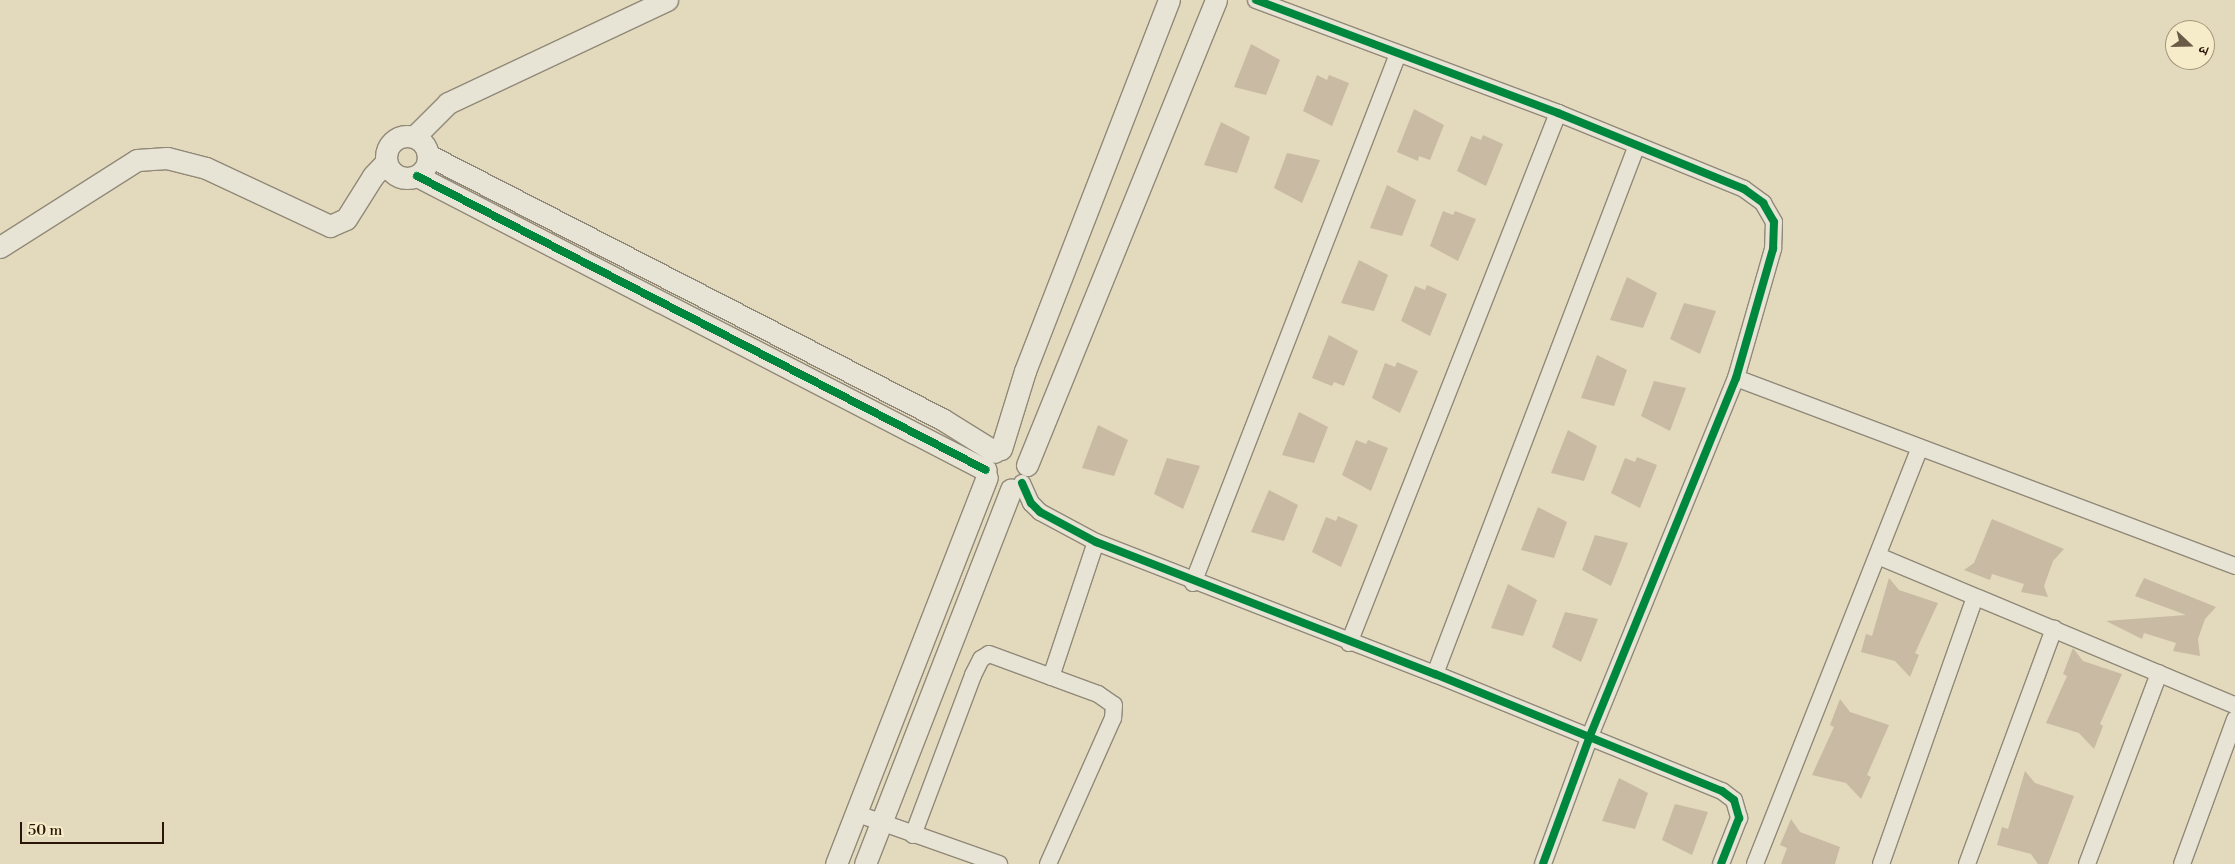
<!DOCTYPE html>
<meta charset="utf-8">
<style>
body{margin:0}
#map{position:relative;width:2235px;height:864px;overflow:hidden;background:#e3dabd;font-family:"Libre Bodoni","Noto Serif Devanagari",serif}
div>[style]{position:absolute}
.building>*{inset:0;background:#c8baa3}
.roads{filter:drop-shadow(1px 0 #918978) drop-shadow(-1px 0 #918978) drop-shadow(0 1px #918978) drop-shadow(0 -1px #918978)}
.minor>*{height:16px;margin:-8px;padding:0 8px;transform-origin:8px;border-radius:8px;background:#e7e3d5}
.tertiary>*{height:21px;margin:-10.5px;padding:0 10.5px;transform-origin:10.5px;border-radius:10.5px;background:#e7e3d5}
.tertiary>.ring{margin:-10.5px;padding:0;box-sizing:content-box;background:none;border:21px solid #e7e3d5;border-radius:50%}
.cycleway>*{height:8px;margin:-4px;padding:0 4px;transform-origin:4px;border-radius:4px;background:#00873e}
span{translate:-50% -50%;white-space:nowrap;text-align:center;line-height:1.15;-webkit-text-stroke:4.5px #f7ecca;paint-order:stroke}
.north{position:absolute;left:2165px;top:20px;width:50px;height:50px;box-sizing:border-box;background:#f7ecca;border:1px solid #a5967c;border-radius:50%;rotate:111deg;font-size:14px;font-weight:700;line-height:20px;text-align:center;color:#291608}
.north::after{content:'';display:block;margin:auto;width:18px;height:22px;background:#6a5b47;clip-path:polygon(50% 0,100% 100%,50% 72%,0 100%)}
.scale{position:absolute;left:20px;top:822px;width:144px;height:22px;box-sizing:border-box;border:2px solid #291608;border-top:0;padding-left:6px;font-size:15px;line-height:18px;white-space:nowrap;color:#291608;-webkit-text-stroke:4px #f7ecca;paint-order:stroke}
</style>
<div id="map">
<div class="building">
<div style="clip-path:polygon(1251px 44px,1280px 60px,1266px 95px,1234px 87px)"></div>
<div style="clip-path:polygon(1317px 75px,1327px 80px,1329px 75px,1349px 83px,1332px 126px,1303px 111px)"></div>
<div style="clip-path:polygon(1414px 109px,1444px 125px,1430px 160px,1419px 156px,1418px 161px,1397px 152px)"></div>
<div style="clip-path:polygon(1221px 122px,1250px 137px,1237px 173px,1204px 165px)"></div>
<div style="clip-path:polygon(1483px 135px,1503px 144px,1486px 186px,1457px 171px,1471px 136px,1481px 140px)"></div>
<div style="clip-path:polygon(1287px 153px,1320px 160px,1302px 203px,1274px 188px)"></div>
<div style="clip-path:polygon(1387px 185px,1416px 200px,1402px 236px,1370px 228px)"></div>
<div style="clip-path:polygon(1443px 211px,1453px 215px,1455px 211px,1476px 219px,1458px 261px,1430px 246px)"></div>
<div style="clip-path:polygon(1359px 260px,1388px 275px,1374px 311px,1341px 303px)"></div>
<div style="clip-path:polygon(1627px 277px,1657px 293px,1643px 328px,1610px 320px)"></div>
<div style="clip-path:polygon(1427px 285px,1447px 294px,1430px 336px,1401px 321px,1415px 286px,1425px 290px)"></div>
<div style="clip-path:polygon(1684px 303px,1716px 311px,1700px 354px,1670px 339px)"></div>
<div style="clip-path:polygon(1329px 335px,1358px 351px,1344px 386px,1334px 382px,1332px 386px,1312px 378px)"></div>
<div style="clip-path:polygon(1597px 355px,1627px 370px,1614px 406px,1581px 398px)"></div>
<div style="clip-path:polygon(1397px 362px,1418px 371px,1400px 413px,1372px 398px,1385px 363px,1395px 367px)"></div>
<div style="clip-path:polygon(1654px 381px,1686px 388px,1670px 431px,1641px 416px)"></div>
<div style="clip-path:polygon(1299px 412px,1328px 427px,1314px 463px,1282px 455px)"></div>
<div style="clip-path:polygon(1098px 425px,1128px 440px,1114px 476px,1082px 468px)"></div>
<div style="clip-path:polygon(1568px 430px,1597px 446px,1584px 481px,1551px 473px)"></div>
<div style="clip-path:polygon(1356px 440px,1366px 444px,1368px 440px,1388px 448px,1371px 491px,1342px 475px)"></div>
<div style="clip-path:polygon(1637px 457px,1657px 465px,1640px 508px,1611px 493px,1625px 458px,1635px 462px)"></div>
<div style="clip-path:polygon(1167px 458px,1200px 466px,1183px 509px,1154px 494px)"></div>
<div style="clip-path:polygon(1269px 490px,1298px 505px,1284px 541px,1251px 532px)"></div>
<div style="clip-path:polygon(1538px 507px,1567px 522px,1554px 558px,1521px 550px)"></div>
<div style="clip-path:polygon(1338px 516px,1358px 525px,1341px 567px,1312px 552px,1326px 517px,1336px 521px)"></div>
<div style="clip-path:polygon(1992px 519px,2064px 549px,2053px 561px,2044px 586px,2048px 597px,2021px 592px,2024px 584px,1992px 574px,1990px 580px,1964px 570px,1974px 563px)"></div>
<div style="clip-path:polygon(1595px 535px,1628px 543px,1611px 586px,1582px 570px)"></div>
<div style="clip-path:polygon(1889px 578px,1899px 590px,1938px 603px,1915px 653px,1919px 655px,1910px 677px,1895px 661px,1861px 652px,1866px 634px,1872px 636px)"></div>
<div style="clip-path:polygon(2144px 578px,2216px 607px,2205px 619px,2198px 639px,2200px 656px,2173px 651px,2176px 643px,2144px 633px,2142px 639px,2106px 621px,2186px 615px,2135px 596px)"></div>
<div style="clip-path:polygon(1508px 584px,1537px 600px,1523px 636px,1491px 628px)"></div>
<div style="clip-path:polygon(1565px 612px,1598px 619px,1581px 662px,1552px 647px)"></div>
<div style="clip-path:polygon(2073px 648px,2083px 661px,2122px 674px,2100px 724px,2103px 726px,2094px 749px,2079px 733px,2046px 723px,2067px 676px,2063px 674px)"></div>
<div style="clip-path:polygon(1840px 699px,1850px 712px,1889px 725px,1867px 775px,1871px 777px,1861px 799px,1846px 783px,1812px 775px,1834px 727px,1830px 725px)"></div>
<div style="clip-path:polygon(2025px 771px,2035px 783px,2074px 796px,2048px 864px,2038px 864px,2031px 854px,1997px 845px,2002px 827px,2008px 829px)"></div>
<div style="clip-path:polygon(1619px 778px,1648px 793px,1635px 829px,1602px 821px)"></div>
<div style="clip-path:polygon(1675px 804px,1708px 812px,1692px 855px,1662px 840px)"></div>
<div style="clip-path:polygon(1791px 819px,1800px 832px,1840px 847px,1835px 864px,1781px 864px,1787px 848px,1780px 845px)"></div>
</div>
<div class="roads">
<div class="minor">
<div style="left:1256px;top:0;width:322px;rotate:20.5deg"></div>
<div style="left:1558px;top:113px;width:201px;rotate:22.2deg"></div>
<div style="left:1744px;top:189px;width:24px;rotate:36deg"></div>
<div style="left:1763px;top:203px;width:22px;rotate:60deg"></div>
<div style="left:1774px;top:222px;width:27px;rotate:92deg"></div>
<div style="left:1773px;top:249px;width:134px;rotate:106deg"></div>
<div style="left:1736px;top:378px;width:387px;rotate:112.2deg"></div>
<div style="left:1590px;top:736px;width:136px;rotate:110.2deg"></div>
<div style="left:1736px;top:378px;width:533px;rotate:20.64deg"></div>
<div style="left:1022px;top:483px;width:22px;rotate:66deg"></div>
<div style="left:1031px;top:503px;width:13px;rotate:45deg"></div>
<div style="left:1040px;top:512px;width:64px;rotate:28.2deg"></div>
<div style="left:1096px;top:542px;width:364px;rotate:21.3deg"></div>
<div style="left:1435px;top:674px;width:310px;rotate:22.2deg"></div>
<div style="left:1722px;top:791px;width:15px;rotate:37deg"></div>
<div style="left:1734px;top:800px;width:19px;rotate:74deg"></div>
<div style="left:1739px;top:818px;width:49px;rotate:111.4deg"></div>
<div style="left:1878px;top:556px;width:387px;rotate:22.7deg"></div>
<div style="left:1193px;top:583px;width:567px;rotate:-68.82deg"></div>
<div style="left:1349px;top:643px;width:570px;rotate:-68.48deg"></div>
<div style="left:1435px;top:674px;width:566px;rotate:-69.1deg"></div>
<div style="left:1051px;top:677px;width:142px;rotate:-71.6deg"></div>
<div style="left:855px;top:813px;width:153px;rotate:19.5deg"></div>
<div style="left:913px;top:835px;width:171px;rotate:-69.4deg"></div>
<div style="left:973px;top:675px;width:18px;rotate:-63deg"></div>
<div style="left:981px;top:659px;width:9px;rotate:-32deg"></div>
<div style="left:989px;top:654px;width:116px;rotate:20.2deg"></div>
<div style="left:1098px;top:694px;width:19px;rotate:35deg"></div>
<div style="left:1114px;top:705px;width:13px;rotate:94deg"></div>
<div style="left:1113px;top:718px;width:160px;rotate:114deg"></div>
<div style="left:1755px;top:864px;width:448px;rotate:-68.4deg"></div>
<div style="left:1881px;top:864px;width:283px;rotate:-70.6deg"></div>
<div style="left:1967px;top:864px;width:251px;rotate:-69.7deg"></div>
<div style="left:2087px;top:864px;width:204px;rotate:-69.3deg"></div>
<div style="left:2182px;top:864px;width:154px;rotate:-69.9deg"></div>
</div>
<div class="tertiary">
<div class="ring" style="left:386px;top:136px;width:21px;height:21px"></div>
<div style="left:414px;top:137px;width:48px;rotate:-45deg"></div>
<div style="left:448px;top:103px;width:242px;rotate:-25.2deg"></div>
<div style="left:428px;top:155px;width:578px;rotate:27.19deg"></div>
<div style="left:942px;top:419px;width:62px;rotate:31.9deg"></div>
<div style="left:417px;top:176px;width:640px;rotate:27.33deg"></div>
<div style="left:0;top:247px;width:162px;rotate:-32.4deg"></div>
<div style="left:137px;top:160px;width:30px;rotate:-4deg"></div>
<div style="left:167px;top:158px;width:40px;rotate:14.4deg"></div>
<div style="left:206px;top:168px;width:137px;rotate:25.1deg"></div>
<div style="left:330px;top:226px;width:17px;rotate:-24deg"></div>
<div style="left:346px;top:219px;width:51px;rotate:-57.9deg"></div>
<div style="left:373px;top:176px;width:19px;rotate:-47deg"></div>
<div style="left:1001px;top:449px;width:82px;rotate:-72.9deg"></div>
<div style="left:1025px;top:371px;width:398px;rotate:-68.8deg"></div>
<div style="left:1027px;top:465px;width:502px;rotate:-67.88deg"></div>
<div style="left:836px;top:864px;width:415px;rotate:-68.7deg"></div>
<div style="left:865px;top:864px;width:402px;rotate:-68.7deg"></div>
</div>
</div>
<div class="cycleway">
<div style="left:1256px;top:0;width:322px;rotate:20.5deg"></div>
<div style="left:1558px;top:113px;width:201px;rotate:22.2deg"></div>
<div style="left:1744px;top:189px;width:24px;rotate:36deg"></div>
<div style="left:1763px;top:203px;width:22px;rotate:60deg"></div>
<div style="left:1774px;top:222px;width:27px;rotate:92deg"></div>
<div style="left:1773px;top:249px;width:134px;rotate:106deg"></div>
<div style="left:1736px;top:378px;width:387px;rotate:112.2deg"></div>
<div style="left:1590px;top:736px;width:136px;rotate:110.2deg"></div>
<div style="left:417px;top:176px;width:640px;rotate:27.33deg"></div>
<div style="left:1022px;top:483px;width:22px;rotate:66deg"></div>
<div style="left:1031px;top:503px;width:13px;rotate:45deg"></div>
<div style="left:1040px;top:512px;width:64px;rotate:28.2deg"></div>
<div style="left:1096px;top:542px;width:364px;rotate:21.3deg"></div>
<div style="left:1435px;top:674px;width:310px;rotate:22.2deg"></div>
<div style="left:1722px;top:791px;width:15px;rotate:37deg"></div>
<div style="left:1734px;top:800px;width:19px;rotate:74deg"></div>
<div style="left:1739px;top:818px;width:49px;rotate:111.4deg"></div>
</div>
<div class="north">उ</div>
<div class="scale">50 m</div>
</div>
